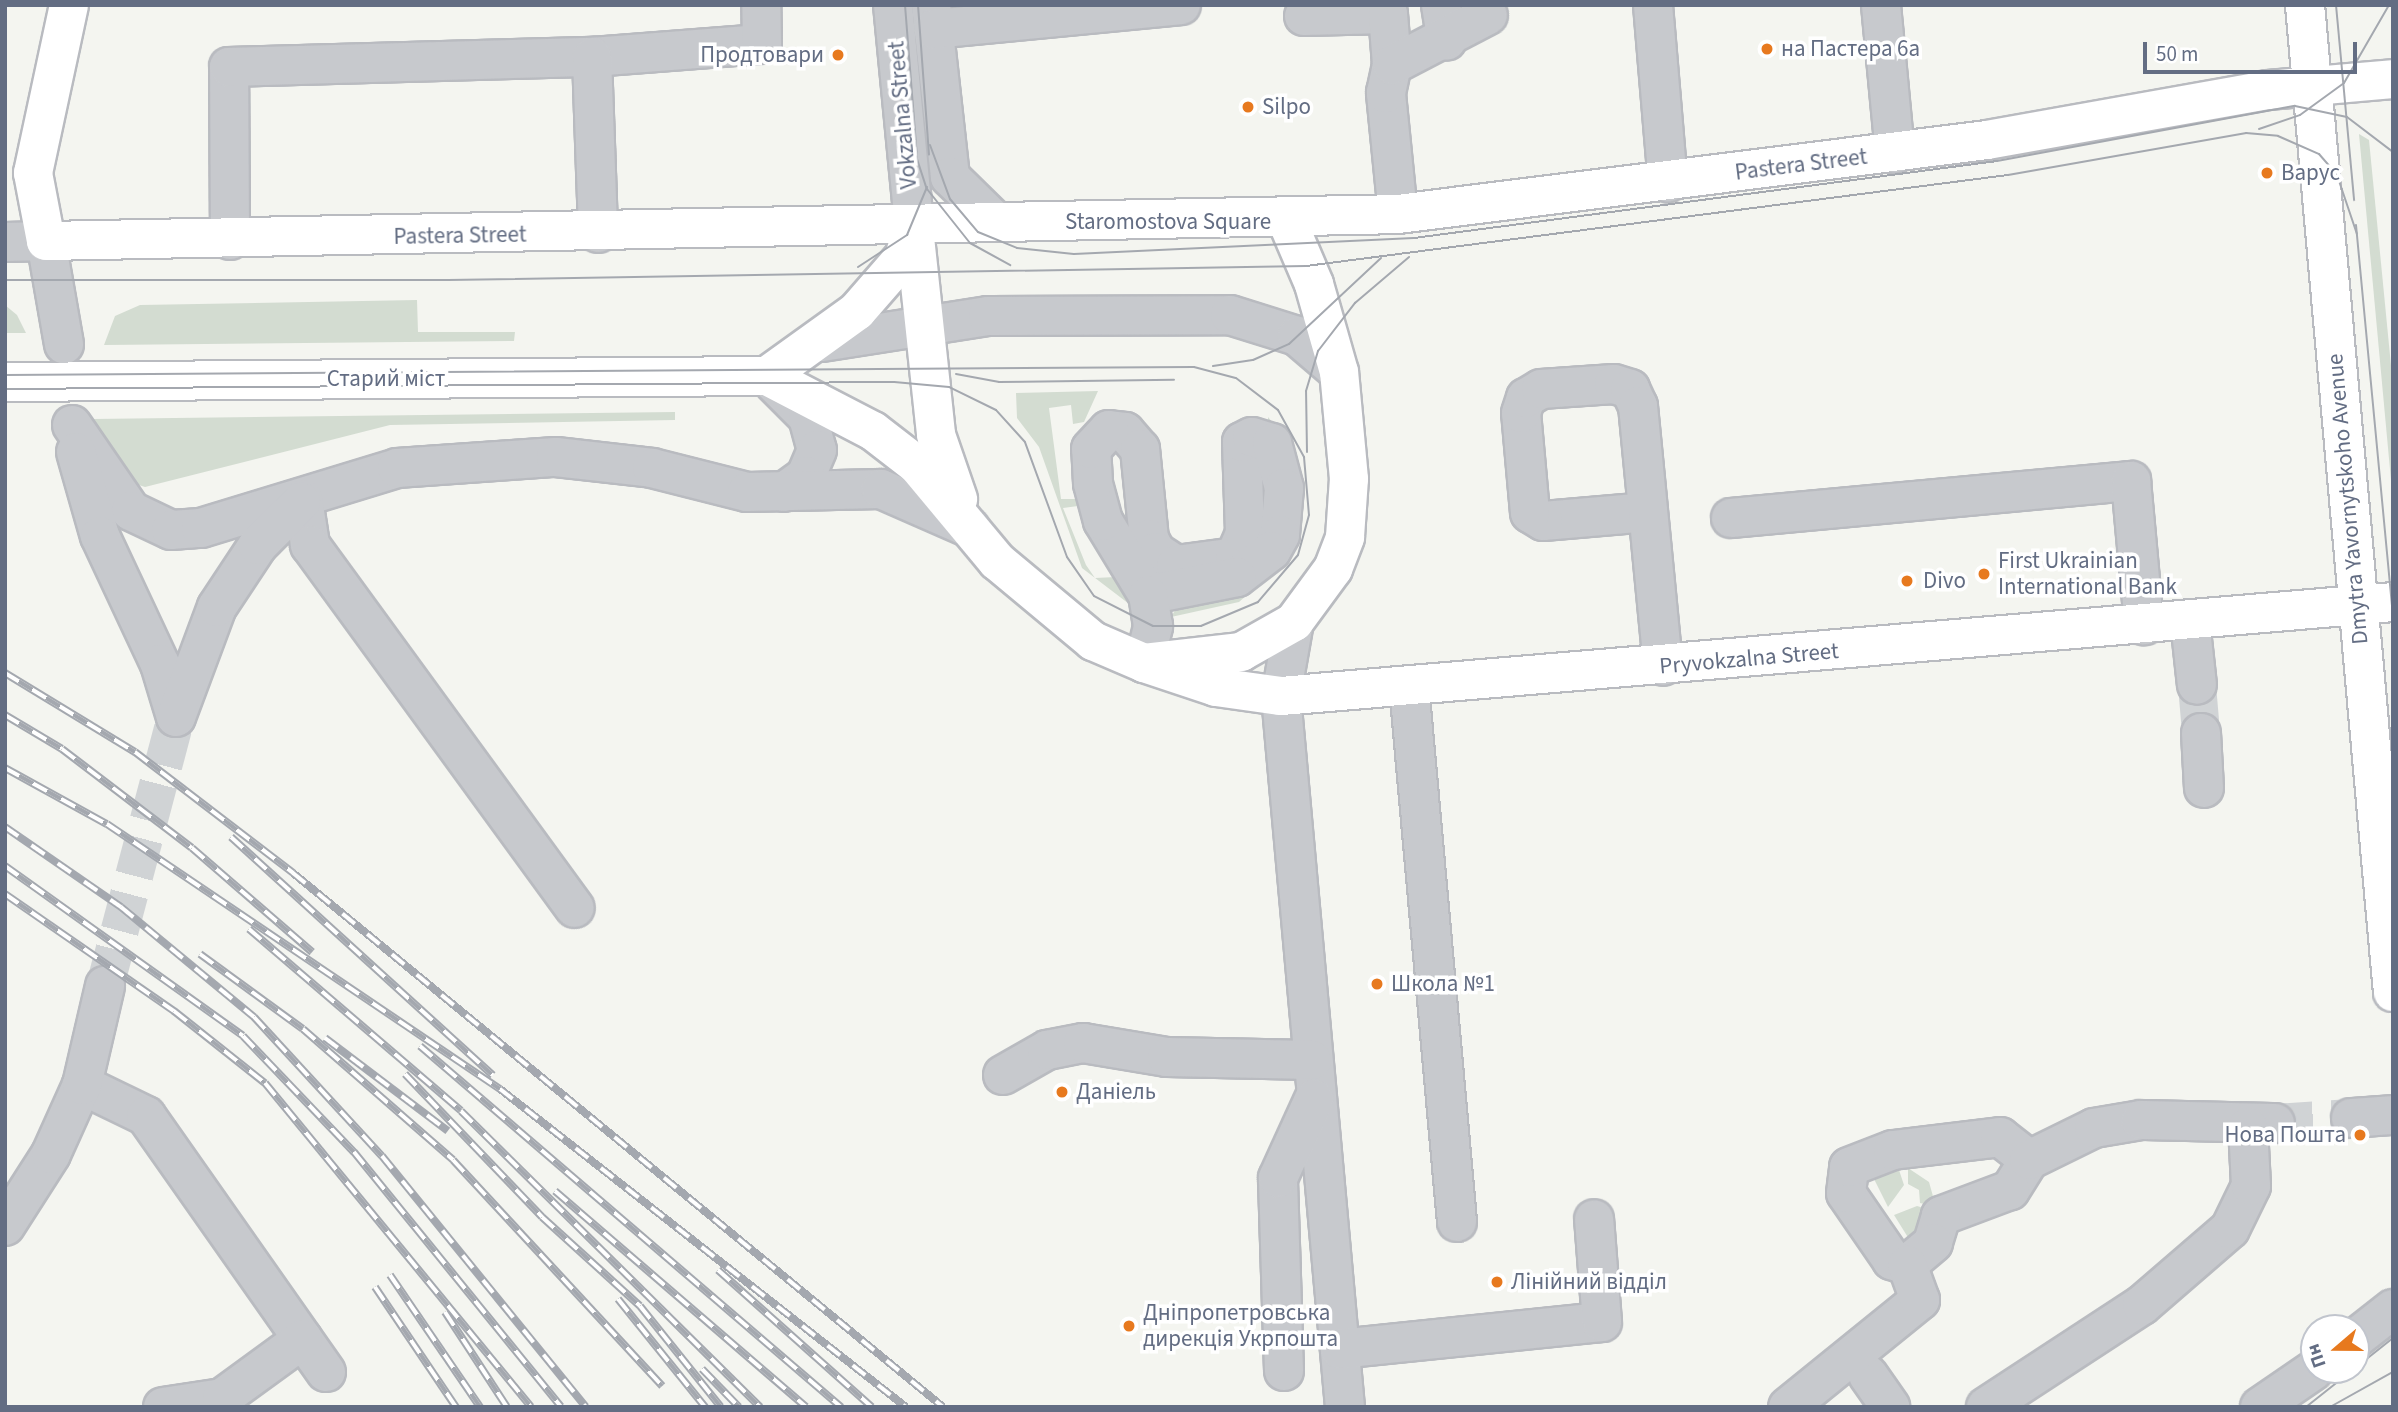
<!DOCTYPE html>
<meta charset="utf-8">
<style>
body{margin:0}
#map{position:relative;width:2398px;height:1412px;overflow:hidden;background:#f4f5f0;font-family:"Source Sans 3",sans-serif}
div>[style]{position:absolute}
.green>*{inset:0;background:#d3dcd1}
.minor-tunnel>*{height:38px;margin-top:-19px;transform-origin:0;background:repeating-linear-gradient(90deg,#d0d3d5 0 38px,transparent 0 57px)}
.roads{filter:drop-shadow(2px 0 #b9bbc0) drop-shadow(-2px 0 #b9bbc0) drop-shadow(0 2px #b9bbc0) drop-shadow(0 -2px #b9bbc0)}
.minor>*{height:38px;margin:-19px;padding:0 19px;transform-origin:19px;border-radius:19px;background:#c7c9cd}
.major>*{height:38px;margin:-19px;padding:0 19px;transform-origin:19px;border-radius:19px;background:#fff}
.tram>*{height:2px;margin:-1px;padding:0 1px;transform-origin:1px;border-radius:1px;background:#a4a8af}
.rail>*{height:8px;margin-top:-4px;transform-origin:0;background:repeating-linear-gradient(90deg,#fff 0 16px,#a4a8af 0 32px);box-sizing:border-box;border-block:2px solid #a4a8af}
.dots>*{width:19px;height:19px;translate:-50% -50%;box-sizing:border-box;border:4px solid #fff;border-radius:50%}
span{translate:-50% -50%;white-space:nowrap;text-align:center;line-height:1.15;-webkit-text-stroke:7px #fff;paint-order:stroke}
.poi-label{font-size:23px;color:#636d83}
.left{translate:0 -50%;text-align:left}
.right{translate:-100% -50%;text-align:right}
.street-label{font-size:23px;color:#636d83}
.frame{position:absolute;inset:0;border:7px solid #636d83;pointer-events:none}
.north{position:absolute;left:2300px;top:1314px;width:70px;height:70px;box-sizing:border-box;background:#fff;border:2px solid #c1c5cd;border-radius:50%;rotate:250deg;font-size:19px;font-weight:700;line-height:28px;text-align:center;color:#636d83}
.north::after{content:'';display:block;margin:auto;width:24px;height:32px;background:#e7791e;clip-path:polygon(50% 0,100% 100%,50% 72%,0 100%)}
.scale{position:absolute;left:2143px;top:42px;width:214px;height:32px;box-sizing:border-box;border:4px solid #636d83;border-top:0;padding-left:9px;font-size:21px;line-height:24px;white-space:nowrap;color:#636d83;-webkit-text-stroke:5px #fff;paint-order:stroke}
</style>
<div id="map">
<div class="green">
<div style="clip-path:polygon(2359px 134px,2369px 140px,2393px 386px,2393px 502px)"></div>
<div style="clip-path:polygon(417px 300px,418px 332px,515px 332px,514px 341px,104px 345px,115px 316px,140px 305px)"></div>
<div style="clip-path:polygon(5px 305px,17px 315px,26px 333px,5px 333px)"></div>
<div style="clip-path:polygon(1098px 391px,1084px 422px,1073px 424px,1071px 405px,1049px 408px,1061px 499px,1078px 499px,1078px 506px,1063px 508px,1086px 565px,1095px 578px,1116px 577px,1137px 610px,1082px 568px,1039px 447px,1017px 418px,1016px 393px)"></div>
<div style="clip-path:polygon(675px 412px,675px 420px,390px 425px,145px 487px,123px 480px,99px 444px,92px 419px)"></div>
<div style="clip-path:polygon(1268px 417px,1279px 431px,1274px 571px,1239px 602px,1171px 617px,1177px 607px,1271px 567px)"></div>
<div style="clip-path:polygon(1897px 1164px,1904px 1185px,1888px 1207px,1872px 1175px)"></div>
<div style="clip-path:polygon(1908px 1168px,1929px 1182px,1936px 1207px,1920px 1203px,1919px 1190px,1908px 1184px)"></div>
<div style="clip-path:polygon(1917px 1206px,1934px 1211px,1934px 1220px,1909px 1239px,1894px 1215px)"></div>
</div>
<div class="minor-tunnel">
<div style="left:2197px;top:685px;width:48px;rotate:85.2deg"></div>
<div style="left:105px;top:986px;width:278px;rotate:-75.2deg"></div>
<div style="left:2275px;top:1123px;width:76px;rotate:-3.8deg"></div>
</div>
<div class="roads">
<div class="minor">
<div style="left:893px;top:5px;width:221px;rotate:84.5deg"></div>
<div style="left:931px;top:5px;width:173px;rotate:83.7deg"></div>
<div style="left:950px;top:177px;width:64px;rotate:44.4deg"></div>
<div style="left:1441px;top:5px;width:36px;rotate:81deg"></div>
<div style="left:1653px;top:5px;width:178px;rotate:85.2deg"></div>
<div style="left:1881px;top:5px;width:149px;rotate:84.6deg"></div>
<div style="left:1304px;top:16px;width:84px;rotate:-1.4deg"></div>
<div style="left:1388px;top:14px;width:51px;rotate:85.5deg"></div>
<div style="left:933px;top:29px;width:249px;rotate:-5.5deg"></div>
<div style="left:592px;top:57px;width:170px;rotate:-4.4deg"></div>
<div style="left:762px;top:44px;width:39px;rotate:-91deg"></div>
<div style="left:1398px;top:214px;width:122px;rotate:-95.7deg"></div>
<div style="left:1386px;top:93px;width:29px;rotate:-78deg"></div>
<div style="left:1392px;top:65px;width:108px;rotate:-27.5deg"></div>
<div style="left:230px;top:240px;width:173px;rotate:-90.3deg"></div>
<div style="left:229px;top:67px;width:363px;rotate:-1.6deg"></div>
<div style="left:592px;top:57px;width:176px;rotate:88deg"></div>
<div style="left:5px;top:242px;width:41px;rotate:-1.4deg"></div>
<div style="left:46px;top:241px;width:105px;rotate:80.1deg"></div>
<div style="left:822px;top:342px;width:168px;rotate:-8.9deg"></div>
<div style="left:988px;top:316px;width:242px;rotate:-0.2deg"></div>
<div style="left:1230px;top:315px;width:70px;rotate:17.4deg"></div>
<div style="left:1297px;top:336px;width:55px;rotate:40.6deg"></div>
<div style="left:774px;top:383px;width:48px;rotate:45deg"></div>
<div style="left:808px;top:417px;width:34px;rotate:75deg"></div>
<div style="left:817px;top:450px;width:28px;rotate:113deg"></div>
<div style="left:806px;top:476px;width:27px;rotate:144deg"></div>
<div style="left:72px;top:425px;width:104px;rotate:55.5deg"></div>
<div style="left:131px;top:511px;width:44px;rotate:25.4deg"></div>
<div style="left:171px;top:530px;width:30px;rotate:-4deg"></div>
<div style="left:201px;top:528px;width:205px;rotate:-17deg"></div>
<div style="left:397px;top:468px;width:159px;rotate:-4deg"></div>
<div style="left:556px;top:457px;width:97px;rotate:6.5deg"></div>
<div style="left:652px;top:468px;width:98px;rotate:14.2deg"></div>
<div style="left:747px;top:492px;width:134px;rotate:-1.3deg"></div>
<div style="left:881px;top:489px;width:97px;rotate:23.7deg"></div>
<div style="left:1109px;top:430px;width:16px;rotate:7deg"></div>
<div style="left:1125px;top:432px;width:23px;rotate:49deg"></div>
<div style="left:1140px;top:449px;width:90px;rotate:84.3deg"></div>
<div style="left:1149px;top:539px;width:15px;rotate:62deg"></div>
<div style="left:1156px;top:552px;width:24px;rotate:33deg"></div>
<div style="left:1176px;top:565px;width:60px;rotate:-7.7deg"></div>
<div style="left:1235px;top:557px;width:26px;rotate:-67deg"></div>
<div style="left:1245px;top:533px;width:91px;rotate:-91.9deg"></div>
<div style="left:1242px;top:442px;width:11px;rotate:-27deg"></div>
<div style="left:1252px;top:437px;width:21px;rotate:17deg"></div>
<div style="left:1272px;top:443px;width:47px;rotate:75.1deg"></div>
<div style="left:1284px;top:488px;width:47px;rotate:94.9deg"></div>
<div style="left:1280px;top:535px;width:18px;rotate:119deg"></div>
<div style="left:1271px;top:551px;width:43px;rotate:142.6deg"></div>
<div style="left:1237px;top:577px;width:91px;rotate:168.6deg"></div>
<div style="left:1148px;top:595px;width:87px;rotate:-121.3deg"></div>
<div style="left:1103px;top:521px;width:39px;rotate:-105deg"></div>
<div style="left:1093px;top:483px;width:34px;rotate:-93deg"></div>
<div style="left:1091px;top:449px;width:26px;rotate:-47deg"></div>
<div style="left:76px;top:452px;width:87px;rotate:74.1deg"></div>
<div style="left:100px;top:536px;width:141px;rotate:64.9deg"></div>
<div style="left:160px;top:664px;width:55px;rotate:73.2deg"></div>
<div style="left:303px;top:499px;width:47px;rotate:81.3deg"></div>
<div style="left:310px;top:545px;width:449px;rotate:53.9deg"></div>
<div style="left:1648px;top:512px;width:105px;rotate:175.1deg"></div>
<div style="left:1543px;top:521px;width:15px;rotate:-148deg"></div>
<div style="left:1530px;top:513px;width:100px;rotate:-95.1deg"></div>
<div style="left:1521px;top:413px;width:16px;rotate:-72deg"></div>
<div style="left:1526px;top:398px;width:17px;rotate:-31deg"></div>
<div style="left:1541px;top:389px;width:73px;rotate:-3.9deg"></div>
<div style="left:1614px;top:384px;width:17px;rotate:17deg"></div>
<div style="left:1630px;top:389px;width:19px;rotate:65deg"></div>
<div style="left:1638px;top:406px;width:261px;rotate:84.5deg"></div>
<div style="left:1731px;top:518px;width:402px;rotate:-5.3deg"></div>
<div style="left:2131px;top:481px;width:145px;rotate:84.8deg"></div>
<div style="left:2190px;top:621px;width:64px;rotate:83.8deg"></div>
<div style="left:1294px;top:622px;width:75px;rotate:100deg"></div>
<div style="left:1281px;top:696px;width:714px;rotate:84.86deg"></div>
<div style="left:1144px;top:663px;width:38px;rotate:-76deg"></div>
<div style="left:1153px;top:626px;width:31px;rotate:-99deg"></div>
<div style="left:1409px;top:686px;width:538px;rotate:84.88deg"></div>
<div style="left:176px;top:717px;width:117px;rotate:-69.6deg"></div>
<div style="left:217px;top:607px;width:74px;rotate:-56.5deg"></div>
<div style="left:258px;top:545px;width:61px;rotate:-45deg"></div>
<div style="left:2201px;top:733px;width:55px;rotate:86.9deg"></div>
<div style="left:1003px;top:1075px;width:51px;rotate:-29.6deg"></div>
<div style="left:1047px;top:1050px;width:37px;rotate:-11deg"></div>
<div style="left:1083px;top:1043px;width:85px;rotate:9.5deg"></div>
<div style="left:1167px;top:1057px;width:145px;rotate:1.2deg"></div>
<div style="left:82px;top:1085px;width:71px;rotate:25.8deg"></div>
<div style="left:146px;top:1116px;width:313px;rotate:54.9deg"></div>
<div style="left:2351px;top:1118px;width:42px;rotate:-4.1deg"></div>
<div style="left:2029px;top:1160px;width:36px;rotate:122deg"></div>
<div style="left:2010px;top:1190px;width:74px;rotate:159.4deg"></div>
<div style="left:1941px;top:1216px;width:28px;rotate:107deg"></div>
<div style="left:1933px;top:1243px;width:34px;rotate:140deg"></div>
<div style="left:1907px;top:1265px;width:16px;rotate:-162deg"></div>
<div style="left:1892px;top:1260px;width:81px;rotate:-124.5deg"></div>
<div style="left:1846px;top:1193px;width:26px;rotate:-83deg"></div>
<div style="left:1849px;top:1167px;width:47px;rotate:-21.1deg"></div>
<div style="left:1893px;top:1150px;width:108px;rotate:-6.9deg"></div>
<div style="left:2000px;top:1137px;width:37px;rotate:38deg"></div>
<div style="left:2029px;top:1160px;width:72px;rotate:-26.2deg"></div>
<div style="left:2094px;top:1128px;width:48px;rotate:-9.7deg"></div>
<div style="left:2141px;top:1120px;width:134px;rotate:1.3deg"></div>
<div style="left:5px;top:1226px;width:85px;rotate:-57.4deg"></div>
<div style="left:51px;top:1154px;width:76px;rotate:-65.8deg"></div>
<div style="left:82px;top:1085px;width:102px;rotate:-76.9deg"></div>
<div style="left:2356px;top:1338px;width:47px;rotate:-38.1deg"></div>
<div style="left:1340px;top:1349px;width:263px;rotate:-5.9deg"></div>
<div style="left:1602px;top:1322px;width:103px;rotate:-94.4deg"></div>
<div style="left:1284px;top:1371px;width:193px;rotate:-91.8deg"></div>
<div style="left:1278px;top:1178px;width:87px;rotate:-65.5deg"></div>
<div style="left:1868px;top:1375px;width:39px;rotate:55deg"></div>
<div style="left:163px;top:1407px;width:60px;rotate:-8.7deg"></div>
<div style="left:222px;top:1398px;width:100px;rotate:-36.1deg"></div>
<div style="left:1788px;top:1407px;width:170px;rotate:-39deg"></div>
<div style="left:1920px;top:1300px;width:37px;rotate:-110deg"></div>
<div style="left:1986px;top:1407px;width:186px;rotate:-33.2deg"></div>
<div style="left:2142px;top:1305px;width:116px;rotate:-40.8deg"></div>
<div style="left:2230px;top:1229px;width:48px;rotate:-64deg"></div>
<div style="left:2251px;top:1186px;width:59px;rotate:-92.9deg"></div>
<div style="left:2260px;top:1407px;width:65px;rotate:-34.4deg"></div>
</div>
<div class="major">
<div style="left:69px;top:5px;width:172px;rotate:102.1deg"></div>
<div style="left:33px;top:173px;width:69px;rotate:79.2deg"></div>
<div style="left:46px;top:241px;width:1352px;rotate:-1.14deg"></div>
<div style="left:1398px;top:214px;width:594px;rotate:-7.16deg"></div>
<div style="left:1987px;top:140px;width:285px;rotate:-10.1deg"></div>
<div style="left:2268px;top:90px;width:125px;rotate:-5deg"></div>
<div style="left:2305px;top:5px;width:991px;rotate:84.91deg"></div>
<div style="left:914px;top:228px;width:208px;rotate:83.9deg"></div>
<div style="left:936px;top:435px;width:68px;rotate:71deg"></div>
<div style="left:767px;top:376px;width:119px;rotate:27.4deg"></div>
<div style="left:873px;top:431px;width:56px;rotate:37.7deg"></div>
<div style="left:917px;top:465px;width:125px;rotate:50.2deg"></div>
<div style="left:997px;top:561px;width:125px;rotate:39.8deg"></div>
<div style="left:1093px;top:641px;width:56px;rotate:23.3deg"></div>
<div style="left:1144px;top:663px;width:98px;rotate:-6.5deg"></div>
<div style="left:1241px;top:652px;width:61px;rotate:-29.5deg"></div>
<div style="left:1294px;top:622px;width:66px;rotate:-53.7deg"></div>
<div style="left:1333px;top:569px;width:34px;rotate:-69deg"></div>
<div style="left:1345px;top:537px;width:58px;rotate:-86.1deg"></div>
<div style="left:1349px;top:479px;width:107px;rotate:-95.3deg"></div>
<div style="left:1339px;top:372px;width:91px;rotate:-105.9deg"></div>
<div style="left:1314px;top:284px;width:69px;rotate:-113.2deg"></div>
<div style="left:5px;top:382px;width:762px;rotate:-0.45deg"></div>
<div style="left:767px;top:376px;width:111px;rotate:-35.8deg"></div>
<div style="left:857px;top:311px;width:72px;rotate:-49deg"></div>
<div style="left:904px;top:257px;width:34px;rotate:-73deg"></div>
<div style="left:1144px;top:663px;width:76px;rotate:18.4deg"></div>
<div style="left:1216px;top:687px;width:66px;rotate:7.9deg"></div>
<div style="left:1281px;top:696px;width:1116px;rotate:-4.83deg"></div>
</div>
</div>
<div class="tram">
<div style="left:905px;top:5px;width:154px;rotate:85.5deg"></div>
<div style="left:917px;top:159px;width:32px;rotate:72deg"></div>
<div style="left:927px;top:189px;width:69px;rotate:51.5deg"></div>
<div style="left:970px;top:243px;width:46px;rotate:28.8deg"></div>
<div style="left:918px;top:5px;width:150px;rotate:85.8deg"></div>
<div style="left:2336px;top:5px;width:196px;rotate:84.7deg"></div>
<div style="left:2259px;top:129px;width:43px;rotate:-18.9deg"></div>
<div style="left:2300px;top:115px;width:54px;rotate:-36deg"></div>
<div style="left:2344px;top:83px;width:90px;rotate:-60deg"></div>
<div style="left:930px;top:145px;width:58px;rotate:69.7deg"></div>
<div style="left:950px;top:199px;width:43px;rotate:49.7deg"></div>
<div style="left:978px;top:232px;width:42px;rotate:22.3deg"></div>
<div style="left:1017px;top:248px;width:57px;rotate:6deg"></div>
<div style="left:1074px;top:254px;width:340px;rotate:-2.7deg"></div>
<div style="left:1414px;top:238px;width:588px;rotate:-7.52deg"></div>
<div style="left:1997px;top:161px;width:303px;rotate:-10.5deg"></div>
<div style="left:2295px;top:106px;width:53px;rotate:11.9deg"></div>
<div style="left:2347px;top:117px;width:58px;rotate:37.3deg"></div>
<div style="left:2356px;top:225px;width:393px;rotate:84.6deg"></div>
<div style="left:858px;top:267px;width:59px;rotate:-33.1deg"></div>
<div style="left:907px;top:235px;width:52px;rotate:-67.4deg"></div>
<div style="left:5px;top:280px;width:443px"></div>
<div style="left:448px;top:280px;width:858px;rotate:-0.93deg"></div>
<div style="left:1306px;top:266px;width:708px;rotate:-7.39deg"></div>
<div style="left:2008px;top:175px;width:242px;rotate:-10deg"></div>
<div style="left:2246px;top:133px;width:32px;rotate:5deg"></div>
<div style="left:2278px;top:136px;width:45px;rotate:23.7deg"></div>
<div style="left:2319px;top:154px;width:28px;rotate:49deg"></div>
<div style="left:2337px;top:175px;width:62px;rotate:71.3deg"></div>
<div style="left:1213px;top:366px;width:40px;rotate:-8.5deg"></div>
<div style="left:1253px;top:360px;width:39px;rotate:-24deg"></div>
<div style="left:1289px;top:344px;width:126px;rotate:-43.1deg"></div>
<div style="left:956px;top:374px;width:44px;rotate:10.5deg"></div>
<div style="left:999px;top:382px;width:175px;rotate:-0.7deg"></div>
<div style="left:5px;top:375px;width:1189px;rotate:-0.39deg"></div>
<div style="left:1194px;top:367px;width:43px;rotate:14.7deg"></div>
<div style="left:1236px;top:378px;width:53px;rotate:37.3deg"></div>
<div style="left:1278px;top:410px;width:54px;rotate:61deg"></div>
<div style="left:1304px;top:457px;width:58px;rotate:85.1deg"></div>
<div style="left:1309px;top:515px;width:41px;rotate:105.4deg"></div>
<div style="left:1298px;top:555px;width:62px;rotate:130.4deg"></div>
<div style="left:1258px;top:602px;width:62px;rotate:157.2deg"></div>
<div style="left:1201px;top:626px;width:48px;rotate:180deg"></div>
<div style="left:1153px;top:626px;width:66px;rotate:-153deg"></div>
<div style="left:1094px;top:596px;width:47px;rotate:-124.7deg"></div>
<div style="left:1067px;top:557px;width:122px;rotate:-110.1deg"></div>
<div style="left:1025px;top:442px;width:43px;rotate:-132.2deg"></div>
<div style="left:996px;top:410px;width:52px;rotate:-153.9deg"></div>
<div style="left:949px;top:387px;width:55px;rotate:-174.8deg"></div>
<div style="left:894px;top:382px;width:889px;rotate:179.55deg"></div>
<div style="left:1307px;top:452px;width:61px;rotate:-90.9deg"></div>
<div style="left:1306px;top:391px;width:42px;rotate:-73.3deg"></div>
<div style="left:1318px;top:351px;width:61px;rotate:-52.4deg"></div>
<div style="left:1355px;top:303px;width:71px;rotate:-40.4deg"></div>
<div style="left:2306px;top:1407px;width:111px;rotate:-38.4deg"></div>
<div style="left:2330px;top:1407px;width:72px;rotate:-29.1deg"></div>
</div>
<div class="rail">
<div style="left:5px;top:673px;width:152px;rotate:31.3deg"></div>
<div style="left:135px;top:752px;width:199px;rotate:37.4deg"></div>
<div style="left:293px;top:873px;width:841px;rotate:39.4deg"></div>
<div style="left:5px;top:715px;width:66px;rotate:30.8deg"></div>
<div style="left:62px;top:749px;width:163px;rotate:37.3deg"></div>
<div style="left:192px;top:848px;width:159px;rotate:40.9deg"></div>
<div style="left:5px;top:768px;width:116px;rotate:28.8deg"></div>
<div style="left:107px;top:824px;width:474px;rotate:34deg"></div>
<div style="left:500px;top:1089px;width:516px;rotate:38.07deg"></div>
<div style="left:5px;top:827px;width:141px;rotate:34.6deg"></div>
<div style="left:121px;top:907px;width:173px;rotate:39.6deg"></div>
<div style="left:254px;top:1017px;width:189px;rotate:47.4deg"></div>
<div style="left:382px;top:1156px;width:323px;rotate:50.9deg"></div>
<div style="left:231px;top:837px;width:354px;rotate:42.3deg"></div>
<div style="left:5px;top:866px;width:292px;rotate:35.5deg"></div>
<div style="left:243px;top:1036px;width:161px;rotate:46.3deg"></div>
<div style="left:354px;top:1152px;width:328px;rotate:50.9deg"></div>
<div style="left:5px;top:894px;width:206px;rotate:34.7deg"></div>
<div style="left:174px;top:1011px;width:116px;rotate:38.4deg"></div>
<div style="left:265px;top:1083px;width:419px;rotate:50.6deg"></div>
<div style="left:249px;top:929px;width:279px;rotate:40.6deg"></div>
<div style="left:461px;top:1111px;width:421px;rotate:44.7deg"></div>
<div style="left:200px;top:954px;width:127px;rotate:36.1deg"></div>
<div style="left:303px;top:1029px;width:199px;rotate:41.1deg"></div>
<div style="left:453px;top:1160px;width:308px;rotate:47.2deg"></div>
<div style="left:325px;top:1038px;width:154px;rotate:37.1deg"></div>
<div style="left:420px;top:1046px;width:555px;rotate:40.61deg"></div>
<div style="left:405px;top:1074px;width:198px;rotate:46.2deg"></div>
<div style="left:542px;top:1217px;width:132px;rotate:42.2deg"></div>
<div style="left:640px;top:1306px;width:129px;rotate:51.3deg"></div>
<div style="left:555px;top:1191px;width:331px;rotate:40.7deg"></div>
<div style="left:718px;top:1270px;width:206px;rotate:41.7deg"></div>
<div style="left:390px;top:1275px;width:160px;rotate:55.7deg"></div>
<div style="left:375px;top:1287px;width:145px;rotate:56deg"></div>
<div style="left:618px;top:1299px;width:139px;rotate:51.1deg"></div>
<div style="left:445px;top:1312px;width:113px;rotate:56.9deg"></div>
<div style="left:702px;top:1369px;width:53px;rotate:45.8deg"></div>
</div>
<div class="dots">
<div style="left:1767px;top:49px;background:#e7791e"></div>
<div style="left:838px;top:55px;background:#e7791e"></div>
<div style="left:1248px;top:107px;background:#e7791e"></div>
<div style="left:2267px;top:173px;background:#e7791e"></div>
<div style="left:1984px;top:574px;background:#e7791e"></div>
<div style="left:1907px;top:581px;background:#e7791e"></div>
<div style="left:1377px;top:984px;background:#e7791e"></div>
<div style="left:1062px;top:1092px;background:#e7791e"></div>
<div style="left:2360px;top:1135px;background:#e7791e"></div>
<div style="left:1497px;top:1282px;background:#e7791e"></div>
<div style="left:1129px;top:1326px;background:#e7791e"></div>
</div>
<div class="poi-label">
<span class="left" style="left:1781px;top:49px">на Пастера 6а</span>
<span class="right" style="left:824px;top:55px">Продтовари</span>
<span class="left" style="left:1262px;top:107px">Silpo</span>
<span class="left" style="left:2281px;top:173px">Варус</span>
<span class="left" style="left:1998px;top:574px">First Ukrainian<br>International Bank</span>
<span class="left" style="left:1923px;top:581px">Divo</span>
<span class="left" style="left:1391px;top:984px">Школа №1</span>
<span class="left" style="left:1076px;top:1092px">Даніель</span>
<span class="right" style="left:2346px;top:1135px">Нова Пошта</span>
<span class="left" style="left:1511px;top:1282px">Лінійний відділ</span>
<span class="left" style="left:1143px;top:1326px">Дніпропетровська<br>дирекція Укрпошта</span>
</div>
<div class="street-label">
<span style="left:903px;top:115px;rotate:-95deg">Vokzalna Street</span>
<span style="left:1801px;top:165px;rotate:-7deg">Pastera Street</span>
<span style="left:1168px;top:222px">Staromostova Square</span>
<span style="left:460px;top:236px;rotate:-1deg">Pastera Street</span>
<span style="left:386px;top:379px">Старий міст</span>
<span style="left:2348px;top:499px;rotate:-95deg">Dmytra Yavornytskoho Avenue</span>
<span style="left:1749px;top:659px;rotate:-5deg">Pryvokzalna Street</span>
</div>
<div class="frame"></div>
<div class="north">Пн</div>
<div class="scale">50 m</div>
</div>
